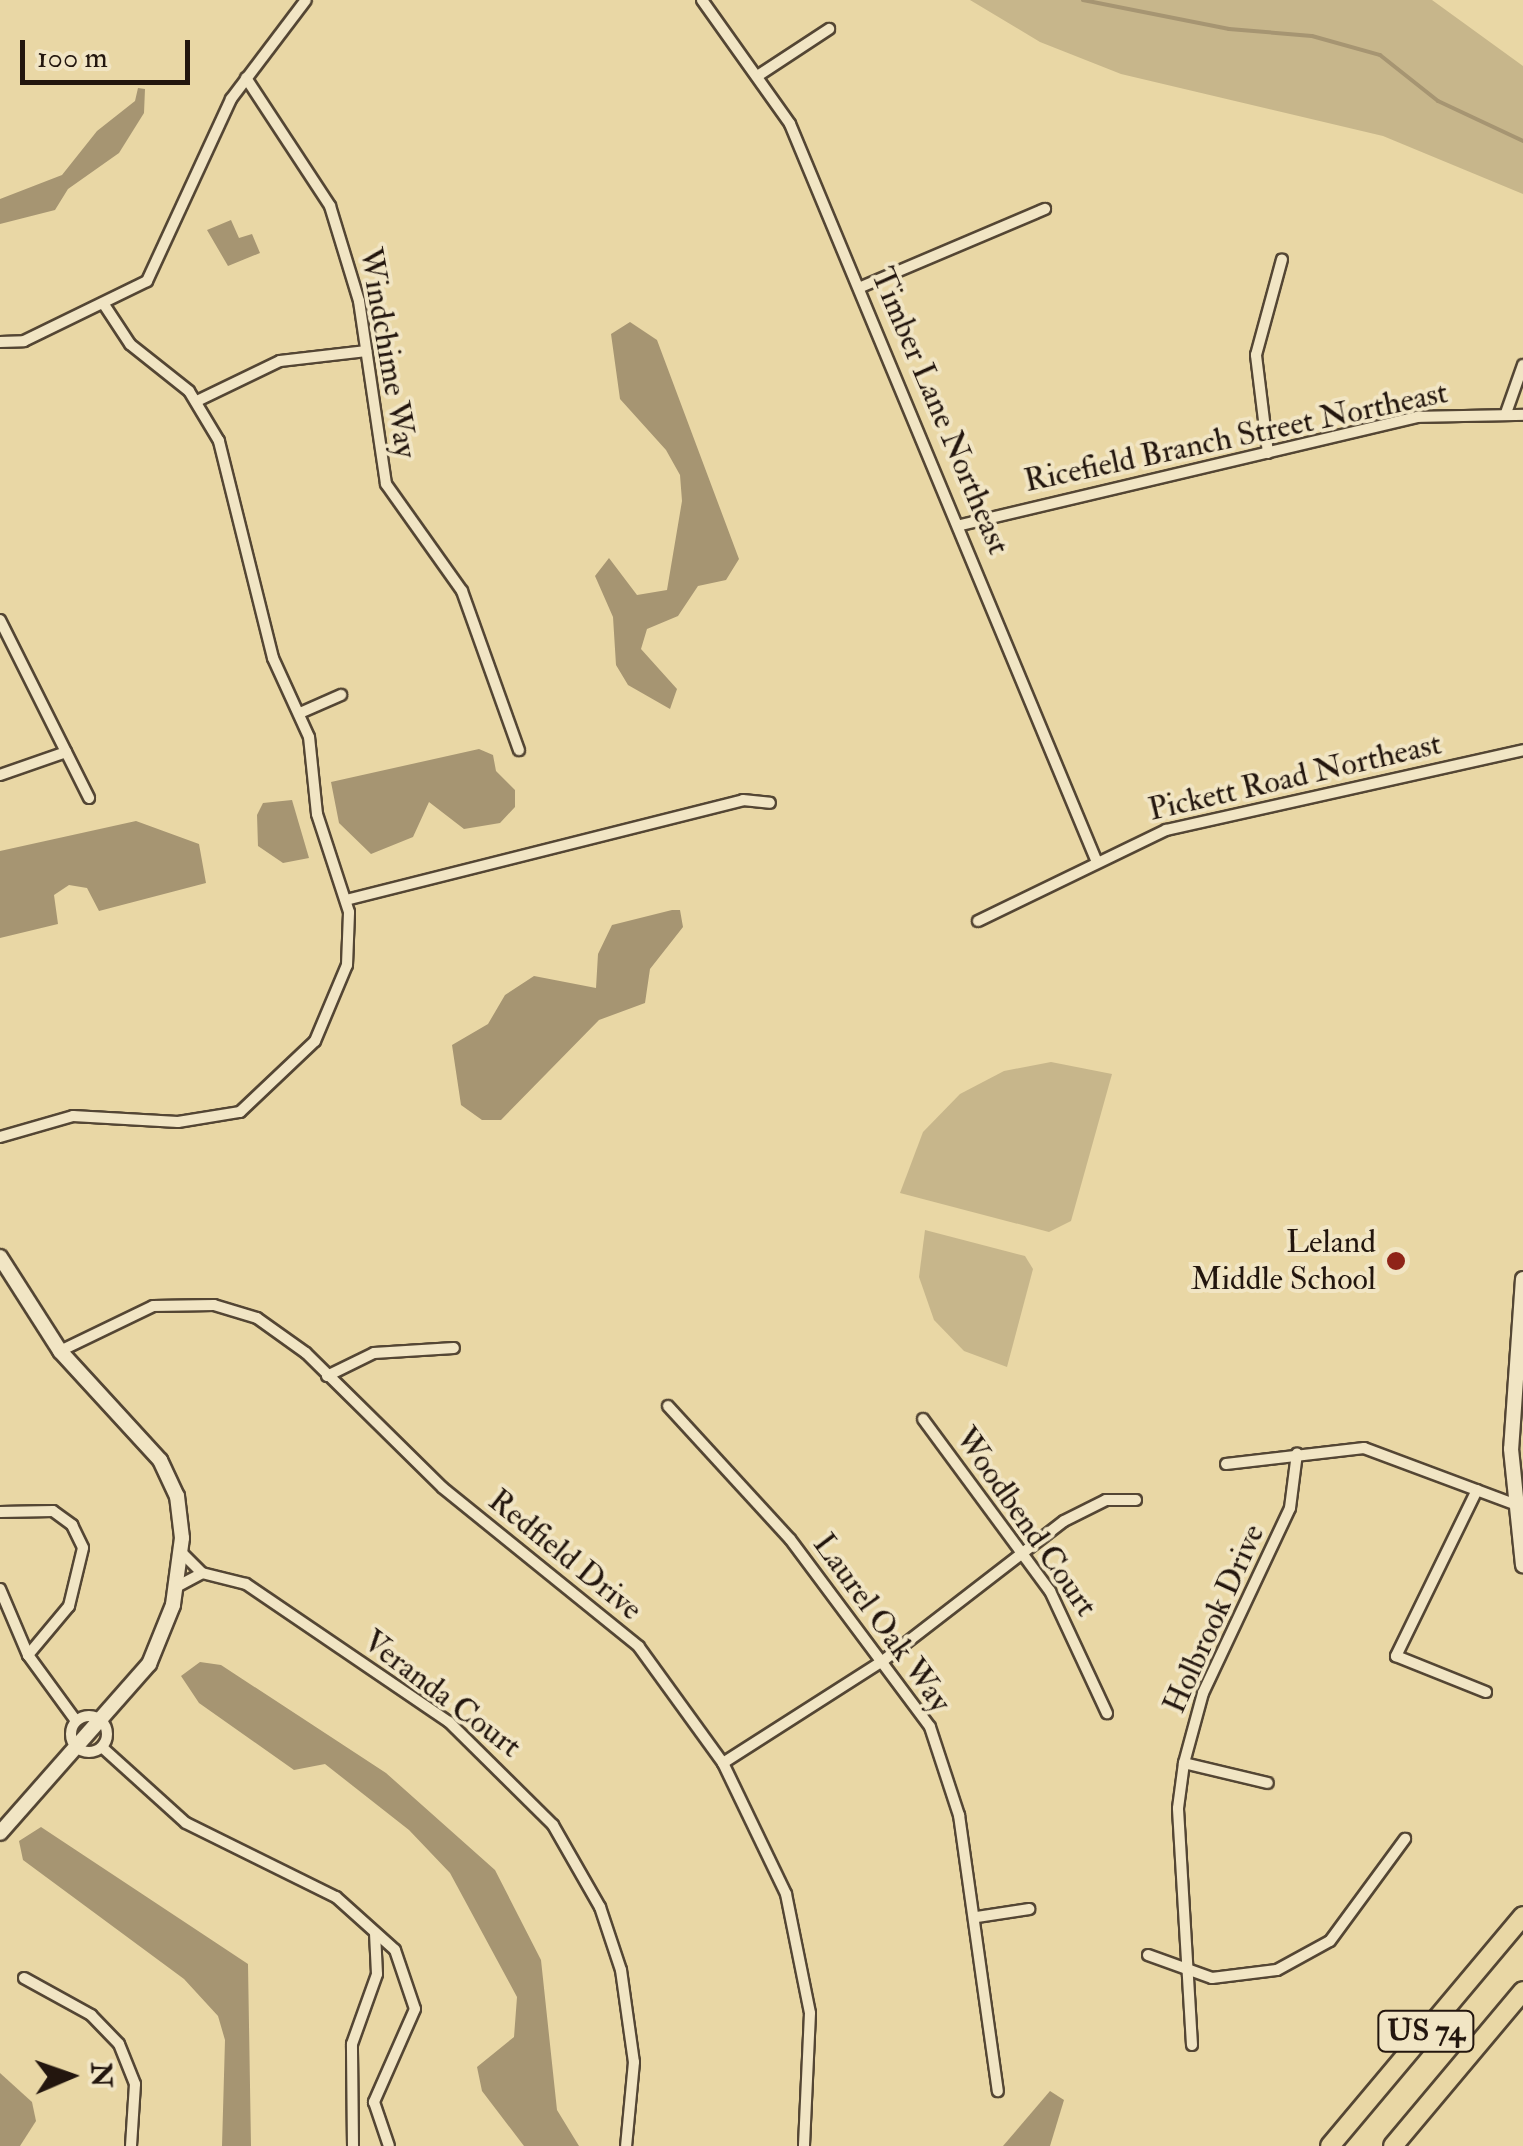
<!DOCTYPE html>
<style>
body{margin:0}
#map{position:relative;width:1523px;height:2146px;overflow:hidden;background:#e9d7a5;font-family:"IM FELL Double Pica",serif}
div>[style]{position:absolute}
.green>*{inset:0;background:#c7b68b}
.water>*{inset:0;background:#a69572}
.stream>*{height:4px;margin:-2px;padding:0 2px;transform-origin:2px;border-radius:2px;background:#a69572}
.roads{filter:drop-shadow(2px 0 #544634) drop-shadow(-2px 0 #544634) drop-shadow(0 2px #544634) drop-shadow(0 -2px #544634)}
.street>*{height:10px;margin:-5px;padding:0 5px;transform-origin:5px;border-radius:5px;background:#f1e5c4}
.street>.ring{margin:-5px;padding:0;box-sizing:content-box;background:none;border:10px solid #f1e5c4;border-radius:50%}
.secondary>*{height:14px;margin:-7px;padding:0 7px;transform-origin:7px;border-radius:7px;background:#f1e5c4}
.highway>*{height:18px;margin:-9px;padding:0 9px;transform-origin:9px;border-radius:9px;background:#e9d7a5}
.dots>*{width:28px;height:28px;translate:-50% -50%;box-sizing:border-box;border:5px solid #f1e5c4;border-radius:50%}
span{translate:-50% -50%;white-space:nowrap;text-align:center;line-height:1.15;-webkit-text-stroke:8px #f1e5c4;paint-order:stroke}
.shield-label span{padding:2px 8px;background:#f1e5c4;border:2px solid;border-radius:8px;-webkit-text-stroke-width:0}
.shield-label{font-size:30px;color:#23160e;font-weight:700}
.street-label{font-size:32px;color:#23160e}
.poi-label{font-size:32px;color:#23160e}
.right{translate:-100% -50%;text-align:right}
.north{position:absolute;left:20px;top:2026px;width:100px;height:100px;-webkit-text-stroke:8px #f1e5c4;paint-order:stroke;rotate:88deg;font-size:28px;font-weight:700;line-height:40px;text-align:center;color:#23160e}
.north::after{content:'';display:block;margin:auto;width:35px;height:45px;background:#23160e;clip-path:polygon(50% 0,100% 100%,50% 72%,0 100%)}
.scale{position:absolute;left:20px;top:40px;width:170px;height:45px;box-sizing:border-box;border:5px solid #23160e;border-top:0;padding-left:12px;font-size:30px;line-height:35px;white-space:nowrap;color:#23160e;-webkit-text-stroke:8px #f1e5c4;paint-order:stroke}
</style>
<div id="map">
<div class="green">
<div style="clip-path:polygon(970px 0,1432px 0,1523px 66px,1523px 194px,1383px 136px,1121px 74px,1040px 42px)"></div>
<div style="clip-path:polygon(1051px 1062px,1112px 1074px,1071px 1221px,1049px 1232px,900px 1193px,923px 1132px,960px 1094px,1004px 1071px)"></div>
<div style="clip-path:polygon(925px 1230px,1025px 1256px,1033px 1269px,1007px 1367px,964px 1351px,934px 1320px,919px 1277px)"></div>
</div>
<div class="water">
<div style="clip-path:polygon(138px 88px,145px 89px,144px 113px,119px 153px,68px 189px,55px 210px,0 224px,0 199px,62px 175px,97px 131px,135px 101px)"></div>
<div style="clip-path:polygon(231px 220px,239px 238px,252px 234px,260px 253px,228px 266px,207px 230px)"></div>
<div style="clip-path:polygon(630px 322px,657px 340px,739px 559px,726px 580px,698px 586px,678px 616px,647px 629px,641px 649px,677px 689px,670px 709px,628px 685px,616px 665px,613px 617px,595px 576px,609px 558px,637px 595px,667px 590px,682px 501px,680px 475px,666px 450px,620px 399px,611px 334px)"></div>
<div style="clip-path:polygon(479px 749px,493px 755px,496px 771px,515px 790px,515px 807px,500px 823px,464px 829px,429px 802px,413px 837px,371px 854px,339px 823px,331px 782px)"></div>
<div style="clip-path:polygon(292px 800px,309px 858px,283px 863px,258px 846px,257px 815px,263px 803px)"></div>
<div style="clip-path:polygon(136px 821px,199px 844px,206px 883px,99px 911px,87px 888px,69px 885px,54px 895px,58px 924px,0 938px,0 851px)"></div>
<div style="clip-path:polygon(672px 910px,680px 910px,683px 927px,650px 969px,645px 1003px,599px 1020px,501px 1120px,482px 1120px,461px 1105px,452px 1045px,488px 1024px,505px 995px,534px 976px,596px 988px,598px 954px,612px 925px)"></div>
<div style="clip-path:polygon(200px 1662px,221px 1665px,386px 1773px,495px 1870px,541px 1960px,557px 2110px,579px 2146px,524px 2146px,482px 2091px,477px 2067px,514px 2037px,517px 1997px,450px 1873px,409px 1830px,325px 1764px,294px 1770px,199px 1703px,181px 1676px)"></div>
<div style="clip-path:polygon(41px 1827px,248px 1964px,251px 2146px,222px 2146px,225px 2040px,218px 2016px,184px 1979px,23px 1860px,19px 1841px)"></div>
<div style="clip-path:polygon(0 2073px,32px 2102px,36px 2121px,20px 2146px,0 2146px)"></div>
<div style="clip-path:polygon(1050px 2091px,1064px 2100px,1050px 2146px,1003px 2146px)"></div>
</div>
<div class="stream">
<div style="left:1083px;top:0;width:149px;rotate:11.2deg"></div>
<div style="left:1229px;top:29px;width:83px;rotate:4.8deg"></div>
<div style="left:1312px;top:36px;width:71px;rotate:15.6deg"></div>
<div style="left:1380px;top:55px;width:74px;rotate:38.4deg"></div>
<div style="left:1438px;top:101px;width:94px;rotate:25.2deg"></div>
</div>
<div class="roads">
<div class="street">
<div style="left:702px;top:0;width:152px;rotate:54.6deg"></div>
<div style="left:790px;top:124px;width:797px;rotate:67.42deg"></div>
<div style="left:759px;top:75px;width:84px;rotate:-33.3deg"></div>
<div style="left:246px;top:78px;width:153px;rotate:56.7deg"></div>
<div style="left:330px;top:206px;width:99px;rotate:73deg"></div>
<div style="left:359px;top:301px;width:185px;rotate:81.6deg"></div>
<div style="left:386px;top:484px;width:131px;rotate:54.6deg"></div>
<div style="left:462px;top:591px;width:169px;rotate:70.3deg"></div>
<div style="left:861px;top:287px;width:200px;rotate:-23deg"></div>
<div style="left:0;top:342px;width:24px;rotate:-2deg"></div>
<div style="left:24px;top:341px;width:137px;rotate:-26deg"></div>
<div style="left:147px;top:281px;width:200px;rotate:-65.2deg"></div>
<div style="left:231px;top:99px;width:124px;rotate:-52.9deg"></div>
<div style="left:197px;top:401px;width:92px;rotate:-25.7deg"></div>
<div style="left:280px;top:361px;width:87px;rotate:-6.6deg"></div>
<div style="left:1506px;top:413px;width:51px;rotate:-70.5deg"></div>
<div style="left:1268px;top:453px;width:99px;rotate:-97deg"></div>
<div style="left:1256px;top:355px;width:99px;rotate:-74.8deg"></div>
<div style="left:961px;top:525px;width:469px;rotate:-13.3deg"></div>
<div style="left:1417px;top:417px;width:106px;rotate:-1.1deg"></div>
<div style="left:0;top:620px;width:199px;rotate:63.4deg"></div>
<div style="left:300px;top:713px;width:45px;rotate:-23.7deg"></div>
<div style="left:0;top:775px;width:70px;rotate:-19.2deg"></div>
<div style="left:346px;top:900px;width:409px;rotate:-14.1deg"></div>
<div style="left:743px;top:800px;width:27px;rotate:6deg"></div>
<div style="left:978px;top:921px;width:209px;rotate:-25.8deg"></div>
<div style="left:1166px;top:830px;width:366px;rotate:-12.6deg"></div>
<div style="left:0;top:1137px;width:76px;rotate:-16deg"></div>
<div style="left:73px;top:1116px;width:105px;rotate:3.3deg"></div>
<div style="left:178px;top:1122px;width:63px;rotate:-9.2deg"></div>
<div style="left:240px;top:1112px;width:103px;rotate:-43.4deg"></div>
<div style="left:315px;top:1041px;width:82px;rotate:-67.2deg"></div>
<div style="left:347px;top:965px;width:53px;rotate:-87.8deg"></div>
<div style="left:349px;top:912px;width:103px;rotate:-108.1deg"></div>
<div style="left:317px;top:814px;width:77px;rotate:-95.9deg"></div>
<div style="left:309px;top:737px;width:87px;rotate:-114.5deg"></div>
<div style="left:273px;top:658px;width:224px;rotate:-104deg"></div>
<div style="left:219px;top:441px;width:58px;rotate:-121deg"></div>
<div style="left:189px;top:391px;width:75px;rotate:-141.5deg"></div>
<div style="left:130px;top:344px;width:49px;rotate:-123.4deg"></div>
<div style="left:60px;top:1351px;width:103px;rotate:-25.8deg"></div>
<div style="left:153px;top:1306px;width:61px;rotate:-0.9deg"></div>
<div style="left:214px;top:1305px;width:45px;rotate:16.8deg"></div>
<div style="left:257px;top:1318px;width:60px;rotate:35.5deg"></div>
<div style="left:306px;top:1353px;width:192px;rotate:44.6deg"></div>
<div style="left:443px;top:1488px;width:252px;rotate:39deg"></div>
<div style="left:639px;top:1647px;width:143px;rotate:54.1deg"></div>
<div style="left:723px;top:1763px;width:145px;rotate:64.3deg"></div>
<div style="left:786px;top:1894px;width:121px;rotate:78.6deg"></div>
<div style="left:810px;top:2013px;width:133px;rotate:92.6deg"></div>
<div style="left:327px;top:1376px;width:52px;rotate:-26.1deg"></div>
<div style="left:374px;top:1353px;width:80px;rotate:-3.6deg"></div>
<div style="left:668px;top:1406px;width:180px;rotate:47.5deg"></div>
<div style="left:790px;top:1539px;width:234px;rotate:53.3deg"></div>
<div style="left:930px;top:1727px;width:93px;rotate:71.8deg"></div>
<div style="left:959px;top:1815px;width:279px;rotate:82deg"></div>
<div style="left:923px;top:1419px;width:214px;rotate:53.6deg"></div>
<div style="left:1050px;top:1591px;width:135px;rotate:65deg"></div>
<div style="left:1226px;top:1464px;width:139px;rotate:-6.6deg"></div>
<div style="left:1364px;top:1448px;width:169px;rotate:20.5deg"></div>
<div style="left:1477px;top:1490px;width:185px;rotate:116deg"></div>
<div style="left:1396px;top:1656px;width:97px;rotate:21.8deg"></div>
<div style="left:0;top:1512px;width:53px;rotate:-1.1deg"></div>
<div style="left:53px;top:1511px;width:24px;rotate:36deg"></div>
<div style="left:72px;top:1525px;width:25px;rotate:64deg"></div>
<div style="left:83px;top:1548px;width:60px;rotate:103.6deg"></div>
<div style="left:69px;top:1606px;width:64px;rotate:129.9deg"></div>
<div style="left:182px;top:1553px;width:28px;rotate:45deg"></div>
<div style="left:202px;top:1573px;width:45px;rotate:14deg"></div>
<div style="left:246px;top:1584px;width:245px;rotate:34.2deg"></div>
<div style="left:449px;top:1722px;width:146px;rotate:44.7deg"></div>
<div style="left:553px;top:1825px;width:95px;rotate:60.2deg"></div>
<div style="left:600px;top:1907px;width:66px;rotate:71.6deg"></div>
<div style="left:621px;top:1970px;width:93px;rotate:82deg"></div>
<div style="left:634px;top:2062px;width:84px;rotate:95.4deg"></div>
<div style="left:178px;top:1586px;width:27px;rotate:-28deg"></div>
<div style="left:0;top:1589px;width:72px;rotate:67deg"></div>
<div style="left:28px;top:1655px;width:78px;rotate:53.9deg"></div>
<div class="ring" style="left:71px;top:1716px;width:26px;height:26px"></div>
<div style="left:104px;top:1749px;width:110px;rotate:42.1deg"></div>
<div style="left:186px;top:1823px;width:167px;rotate:26.3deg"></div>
<div style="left:336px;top:1897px;width:79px;rotate:41.9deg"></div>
<div style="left:395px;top:1950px;width:62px;rotate:71.3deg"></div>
<div style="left:415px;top:2009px;width:102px;rotate:113.8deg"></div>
<div style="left:374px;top:2102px;width:46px;rotate:71.2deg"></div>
<div style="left:723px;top:1763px;width:191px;rotate:-32.6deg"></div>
<div style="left:884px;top:1660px;width:227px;rotate:-37.7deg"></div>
<div style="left:1064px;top:1521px;width:47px;rotate:-26.6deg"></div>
<div style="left:1106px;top:1500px;width:30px"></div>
<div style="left:1184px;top:1763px;width:86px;rotate:13.4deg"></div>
<div style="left:977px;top:1917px;width:53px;rotate:-8.7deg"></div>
<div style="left:1148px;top:1955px;width:68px;rotate:19.8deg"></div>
<div style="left:1212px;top:1978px;width:65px;rotate:-7deg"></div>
<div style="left:1277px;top:1970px;width:60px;rotate:-28.7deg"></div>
<div style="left:1330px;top:1941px;width:127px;rotate:-53.7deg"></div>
<div style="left:24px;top:1978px;width:77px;rotate:28.9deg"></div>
<div style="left:91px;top:2015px;width:40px;rotate:46deg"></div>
<div style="left:119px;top:2044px;width:43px;rotate:68.2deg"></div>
<div style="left:135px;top:2084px;width:62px;rotate:93.7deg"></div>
<div style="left:1192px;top:2045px;width:237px;rotate:-93.4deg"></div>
<div style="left:1178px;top:1808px;width:45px;rotate:-82.4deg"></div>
<div style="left:1184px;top:1763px;width:73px;rotate:-74.8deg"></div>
<div style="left:1203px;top:1693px;width:204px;rotate:-64.8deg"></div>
<div style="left:1290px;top:1508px;width:55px;rotate:-82.7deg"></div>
<div style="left:353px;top:2146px;width:102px;rotate:-90.6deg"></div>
<div style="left:352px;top:2044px;width:74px;rotate:-70.3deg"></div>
<div style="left:377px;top:1974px;width:41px;rotate:-92.8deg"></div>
</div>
<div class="secondary">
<div style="left:0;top:1257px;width:112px;rotate:57.4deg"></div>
<div style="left:60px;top:1351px;width:148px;rotate:47.5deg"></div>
<div style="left:160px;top:1460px;width:40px;rotate:65deg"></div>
<div style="left:177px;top:1496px;width:42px;rotate:83.2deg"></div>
<div style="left:182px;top:1538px;width:68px;rotate:97.7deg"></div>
<div style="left:173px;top:1605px;width:64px;rotate:112.1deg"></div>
<div style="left:149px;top:1664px;width:225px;rotate:131.4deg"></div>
<div style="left:1523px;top:1279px;width:170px;rotate:94deg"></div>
<div style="left:1511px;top:1449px;width:117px;rotate:84.1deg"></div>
</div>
<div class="highway">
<div style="left:1330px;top:2146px;width:300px;rotate:-50deg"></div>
<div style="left:1393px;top:2146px;width:202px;rotate:-50deg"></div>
</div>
</div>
<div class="dots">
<div style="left:1396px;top:1261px;background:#8f2418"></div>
</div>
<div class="shield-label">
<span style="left:1426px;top:2031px">US 74</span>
</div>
<div class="street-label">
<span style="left:388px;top:353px;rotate:80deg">Windchime Way</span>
<span style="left:940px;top:411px;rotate:67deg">Timber Lane Northeast</span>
<span style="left:1236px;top:437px;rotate:-12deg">Ricefield Branch Street Northeast</span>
<span style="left:1295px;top:777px;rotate:-13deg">Pickett Road Northeast</span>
<span style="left:1026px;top:1522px;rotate:55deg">Woodbend Court</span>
<span style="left:565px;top:1555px;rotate:39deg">Redfield Drive</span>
<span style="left:1214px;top:1619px;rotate:-66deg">Holbrook Drive</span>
<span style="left:882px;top:1623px;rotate:54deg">Laurel Oak Way</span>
<span style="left:442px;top:1694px;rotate:37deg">Veranda Court</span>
</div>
<div class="poi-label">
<span class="right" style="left:1376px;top:1261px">Leland<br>Middle School</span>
</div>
<div class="north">N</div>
<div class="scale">100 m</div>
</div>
